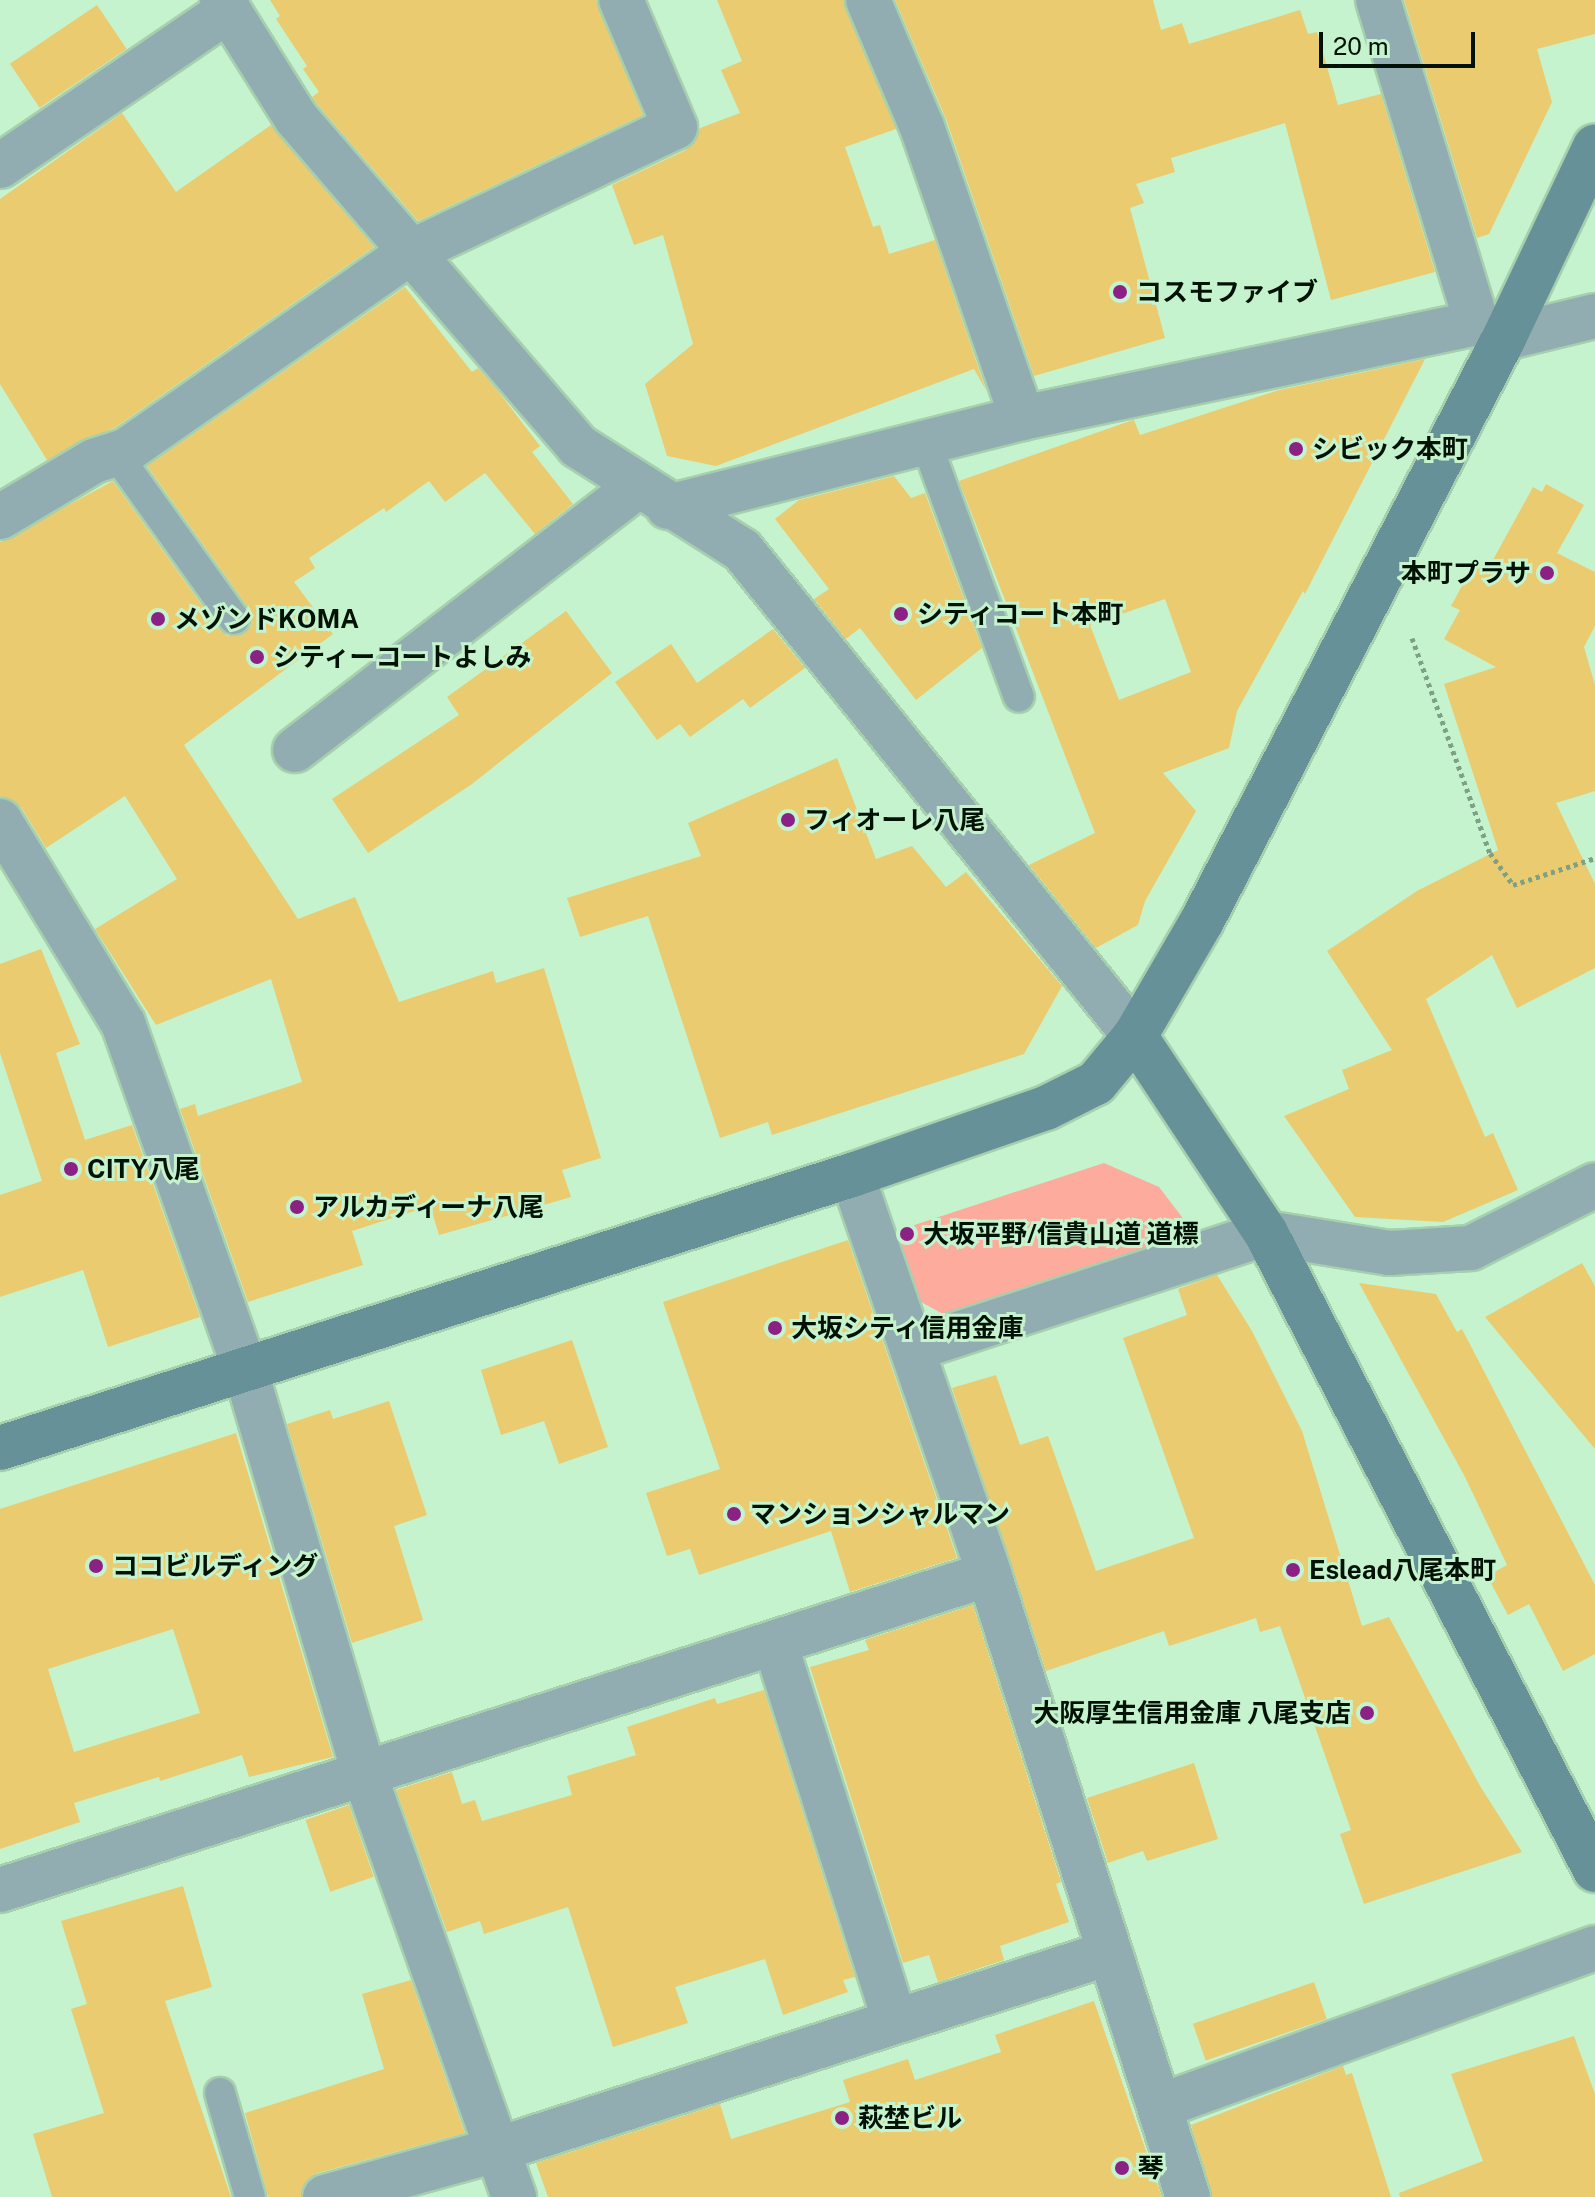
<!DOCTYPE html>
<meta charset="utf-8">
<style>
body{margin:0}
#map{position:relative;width:1595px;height:2197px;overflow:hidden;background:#c5f3ce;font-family:"Public Sans","Noto Sans JP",sans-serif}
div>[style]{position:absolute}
.green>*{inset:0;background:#fdab9c}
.building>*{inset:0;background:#eacb70;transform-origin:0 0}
.path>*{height:5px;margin-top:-2.5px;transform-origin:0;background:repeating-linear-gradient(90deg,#7ea185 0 4px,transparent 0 8px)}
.roads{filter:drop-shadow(2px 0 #a6cfae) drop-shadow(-2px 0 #a6cfae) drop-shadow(0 2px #a6cfae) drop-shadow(0 -2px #a6cfae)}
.lane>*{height:30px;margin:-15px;padding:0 15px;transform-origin:15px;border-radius:15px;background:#91adb2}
.street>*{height:44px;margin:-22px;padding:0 22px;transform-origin:22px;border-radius:22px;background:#91adb2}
.secondary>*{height:44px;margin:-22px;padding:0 22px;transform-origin:22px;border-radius:22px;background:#679199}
.dots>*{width:22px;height:22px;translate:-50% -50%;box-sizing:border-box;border:4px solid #c5f3ce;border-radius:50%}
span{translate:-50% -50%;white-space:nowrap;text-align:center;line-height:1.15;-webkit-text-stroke:6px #c5f3ce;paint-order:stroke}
.poi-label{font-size:26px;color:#031206;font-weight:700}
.left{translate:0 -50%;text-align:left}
.right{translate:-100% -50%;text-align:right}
.scale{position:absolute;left:1319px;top:32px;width:156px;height:36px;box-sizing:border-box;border:4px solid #031206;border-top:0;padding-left:10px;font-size:24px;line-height:28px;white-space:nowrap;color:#031206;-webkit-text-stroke:6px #c5f3ce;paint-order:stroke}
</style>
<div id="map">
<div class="green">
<div style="clip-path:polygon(1104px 1163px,1159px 1187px,1195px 1234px,945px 1315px,921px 1302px,896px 1231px)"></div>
</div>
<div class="building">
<div style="clip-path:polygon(270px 0,596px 0,643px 115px,418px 221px,316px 103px,312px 97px,319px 92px,303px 69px,307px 66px,276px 19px,280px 16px)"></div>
<div style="clip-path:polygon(717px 0,844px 0,896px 129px,845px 147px,873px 227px,880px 225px,889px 254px,935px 240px,986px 390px,974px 369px,716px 466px,667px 456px,645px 384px,693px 344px,663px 235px,634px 245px,612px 185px,686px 150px,700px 128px,740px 113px,721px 70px,742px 61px)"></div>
<div style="clip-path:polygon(895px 0,1153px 0,1161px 30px,1182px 23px,1189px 44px,1300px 10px,1308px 34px,1317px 32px,1338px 105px,1381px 94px,1435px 272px,1331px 300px,1285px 123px,1171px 158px,1175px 172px,1136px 184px,1144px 203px,1130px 208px,1165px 338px,1034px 376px,946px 119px)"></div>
<div style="clip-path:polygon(1404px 0,1595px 0,1595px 34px,1537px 49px,1552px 102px,1489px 234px,1477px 238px)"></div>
<div style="left:97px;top:5px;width:53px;height:105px;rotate:56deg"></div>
<div style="clip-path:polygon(122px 113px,176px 192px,271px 125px,374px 247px,116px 427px,47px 460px,0 384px,0 199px)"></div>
<div style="clip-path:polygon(405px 287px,472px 372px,478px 368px,498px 391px,540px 446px,532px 452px,573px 504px,535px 534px,485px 473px,445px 502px,429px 481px,386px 512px,384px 508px,309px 558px,315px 568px,294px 582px,333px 634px,184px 745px,298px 919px,355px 897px,399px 1002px,493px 971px,496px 983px,544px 968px,601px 1158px,562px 1170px,571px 1197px,496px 1219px,439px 1235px,430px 1206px,352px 1231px,363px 1265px,248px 1302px,180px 1109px,195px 1104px,198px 1116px,302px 1082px,271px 979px,156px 1025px,95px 929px,177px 879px,125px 796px,46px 848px,21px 807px,0 796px,0 542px,113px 481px,219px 629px,227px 636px,244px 634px,251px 626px,249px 609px,147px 466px)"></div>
<div style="clip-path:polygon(evenodd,1425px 359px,1305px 594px,1303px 591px,1237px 711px,1229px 748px,1163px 773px,1196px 811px,1145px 901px,1138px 925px,1096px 948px,1029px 865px,1095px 833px,959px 481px,1130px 421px,1134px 420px,1140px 435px,1279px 390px,1425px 359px,1165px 599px,1191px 672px,1119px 700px,1090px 625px,1165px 599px)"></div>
<div style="clip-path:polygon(894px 476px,911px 498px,925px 493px,982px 648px,916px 700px,860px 628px,846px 639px,814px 599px,829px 589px,775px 519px,799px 500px)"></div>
<div style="clip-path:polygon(1546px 484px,1584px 505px,1557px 553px,1595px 572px,1595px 626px,1584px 647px,1595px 685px,1595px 791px,1556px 803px,1595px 884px,1595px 968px,1517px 1008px,1492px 955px,1426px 999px,1485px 1137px,1493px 1133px,1518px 1190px,1443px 1222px,1355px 1217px,1284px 1116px,1349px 1089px,1342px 1070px,1392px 1050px,1327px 951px,1417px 891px,1498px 850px,1444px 684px,1496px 667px,1444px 639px,1460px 610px,1451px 606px,1475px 562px,1488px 569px,1533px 487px,1542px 492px)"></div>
<div style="clip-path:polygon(566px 611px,612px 673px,472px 784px,368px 853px,332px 799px,459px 715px,447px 697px)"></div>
<div style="clip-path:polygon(773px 629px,805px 668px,750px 708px,743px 699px,690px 737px,680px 724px,657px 740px,615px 682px,671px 644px,697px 683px)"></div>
<div style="clip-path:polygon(837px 758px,876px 859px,912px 846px,946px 887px,966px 872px,1062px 986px,1024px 1054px,772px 1135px,768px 1122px,720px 1138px,648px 916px,580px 937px,567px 898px,701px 856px,688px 823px)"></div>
<div style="clip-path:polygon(41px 949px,80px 1044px,56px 1053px,85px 1140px,132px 1125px,200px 1317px,108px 1347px,83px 1270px,0 1297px,0 1195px,42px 1181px,0 1053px,0 964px)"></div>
<div style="clip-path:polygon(848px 1240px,957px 1558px,850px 1592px,831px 1531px,699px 1575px,690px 1549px,667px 1556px,646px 1493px,720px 1469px,663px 1302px)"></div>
<div style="clip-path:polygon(1582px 1263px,1595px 1286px,1595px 1449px,1485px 1317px)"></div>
<div style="clip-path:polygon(1217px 1275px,1252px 1331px,1302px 1431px,1362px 1626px,1389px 1617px,1480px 1786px,1522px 1852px,1364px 1904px,1340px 1834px,1351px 1830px,1280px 1626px,1260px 1632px,1256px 1618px,1169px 1646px,1164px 1631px,1046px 1671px,952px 1388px,996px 1375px,1020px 1445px,1048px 1436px,1096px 1571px,1194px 1538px,1123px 1338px,1187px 1315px,1178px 1289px)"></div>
<div style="clip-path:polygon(1359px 1283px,1436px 1294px,1457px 1332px,1462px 1329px,1595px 1585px,1595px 1654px,1563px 1671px,1529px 1604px,1508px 1615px,1487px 1576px,1507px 1565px,1465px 1477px)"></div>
<div style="clip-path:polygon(572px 1340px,608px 1447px,559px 1464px,544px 1421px,501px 1435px,481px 1370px)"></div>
<div style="clip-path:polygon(389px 1401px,427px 1515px,394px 1526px,423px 1620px,352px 1643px,287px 1424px,330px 1410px,333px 1419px)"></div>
<div style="clip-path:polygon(evenodd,236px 1433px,333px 1757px,249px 1777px,242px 1755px,160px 1781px,159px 1777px,74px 1803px,80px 1822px,0 1849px,0 1509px,236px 1433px,173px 1629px,200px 1713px,74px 1752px,48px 1669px,173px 1629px)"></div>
<div style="clip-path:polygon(973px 1605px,1061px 1882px,1056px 1884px,1069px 1922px,1000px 1946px,1004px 1960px,938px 1982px,929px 1955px,903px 1963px,810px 1667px,869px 1650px,865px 1640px)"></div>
<div style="clip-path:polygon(764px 1690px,855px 1977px,843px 1980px,848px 1992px,783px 2015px,765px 1959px,675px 1987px,688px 2023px,613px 2047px,568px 1907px,484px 1934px,480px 1921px,447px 1932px,396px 1790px,452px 1772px,462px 1804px,475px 1800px,482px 1821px,572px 1795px,567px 1776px,636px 1755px,627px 1727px,715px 1698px,717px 1704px)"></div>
<div style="clip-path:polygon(1194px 1763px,1218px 1839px,1147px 1861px,1143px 1851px,1108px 1863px,1087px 1798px)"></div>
<div style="left:349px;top:1805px;width:76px;height:46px;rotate:71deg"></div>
<div style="clip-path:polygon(183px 1886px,212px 1987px,165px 2001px,231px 2197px,52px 2197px,33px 2134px,104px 2113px,71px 2009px,87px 2004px,61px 1921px)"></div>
<div style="clip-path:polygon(411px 1980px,465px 2133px,318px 2173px,307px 2180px,301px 2197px,268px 2197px,245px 2113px,384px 2069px,362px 1994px)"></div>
<div style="left:1314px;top:1982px;width:39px;height:128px;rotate:71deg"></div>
<div style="clip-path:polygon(1094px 2001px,1162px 2197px,548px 2197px,536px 2163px,720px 2104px,731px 2139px,850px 2102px,843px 2080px,908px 2059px,915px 2080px,1001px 2052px,995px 2035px)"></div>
<div style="clip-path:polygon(1574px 2036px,1595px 2094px,1595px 2197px,1400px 2197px,1399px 2193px,1483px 2161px,1451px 2074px)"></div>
<div style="clip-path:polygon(1343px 2066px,1346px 2075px,1352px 2073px,1391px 2197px,1212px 2197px,1191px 2125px)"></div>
</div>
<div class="path">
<div style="left:1412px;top:638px;width:229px;rotate:70.1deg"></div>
<div style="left:1490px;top:853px;width:39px;rotate:54deg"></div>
<div style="left:1513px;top:885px;width:86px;rotate:-18.2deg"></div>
</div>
<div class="roads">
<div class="lane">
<div style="left:926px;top:442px;width:271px;rotate:70deg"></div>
<div style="left:116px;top:454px;width:203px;rotate:54.4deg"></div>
<div style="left:220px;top:2093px;width:108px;rotate:73.9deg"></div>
</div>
<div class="street">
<div style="left:222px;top:0;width:139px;rotate:57.9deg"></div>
<div style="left:296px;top:118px;width:433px;rotate:49.3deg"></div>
<div style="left:578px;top:446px;width:194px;rotate:32.4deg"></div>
<div style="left:742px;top:550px;width:625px;rotate:51.04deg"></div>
<div style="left:868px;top:0;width:138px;rotate:67deg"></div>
<div style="left:922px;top:127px;width:308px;rotate:71deg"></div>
<div style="left:1378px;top:0;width:338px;rotate:73deg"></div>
<div style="left:0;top:166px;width:277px;rotate:-34.3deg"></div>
<div style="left:668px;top:507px;width:365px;rotate:-14.1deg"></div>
<div style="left:1022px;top:418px;width:465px;rotate:-11.8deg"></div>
<div style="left:1477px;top:323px;width:31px;rotate:29deg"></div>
<div style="left:1504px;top:338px;width:94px;rotate:-13.6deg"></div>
<div style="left:0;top:517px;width:109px;rotate:-30.8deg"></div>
<div style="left:94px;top:461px;width:35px;rotate:-18deg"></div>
<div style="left:127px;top:450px;width:346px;rotate:-34.9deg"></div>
<div style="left:411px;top:252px;width:292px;rotate:-25.3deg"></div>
<div style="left:675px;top:127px;width:138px;rotate:-113deg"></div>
<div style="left:295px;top:750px;width:431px;rotate:-37.6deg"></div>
<div style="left:0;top:821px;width:237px;rotate:58.7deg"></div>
<div style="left:123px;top:1023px;width:370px;rotate:70.6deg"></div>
<div style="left:246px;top:1372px;width:421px;rotate:73.6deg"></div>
<div style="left:365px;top:1776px;width:447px;rotate:70.5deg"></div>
<div style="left:852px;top:1175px;width:422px;rotate:71deg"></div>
<div style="left:989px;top:1574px;width:654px;rotate:72.29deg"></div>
<div style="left:912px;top:1349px;width:373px;rotate:-18.1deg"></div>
<div style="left:1266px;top:1233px;width:125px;rotate:9.2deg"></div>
<div style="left:1389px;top:1253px;width:82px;rotate:-3.5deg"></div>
<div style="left:1471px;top:1248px;width:139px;rotate:-26.9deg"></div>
<div style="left:775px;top:1643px;width:393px;rotate:72.4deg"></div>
<div style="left:0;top:1890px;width:1038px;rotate:-17.72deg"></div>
<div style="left:1161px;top:2106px;width:462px;rotate:-20deg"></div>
<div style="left:325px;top:2197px;width:180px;rotate:-15.4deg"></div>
<div style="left:499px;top:2149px;width:641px;rotate:-17.81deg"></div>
</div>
<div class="secondary">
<div style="left:1135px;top:1036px;width:237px;rotate:56.4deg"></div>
<div style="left:1266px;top:1233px;width:717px;rotate:62.68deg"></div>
<div style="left:0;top:1448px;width:895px;rotate:-17.77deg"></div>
<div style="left:852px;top:1175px;width:205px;rotate:-19.1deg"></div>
<div style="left:1046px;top:1108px;width:56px;rotate:-26.6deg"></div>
<div style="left:1096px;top:1083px;width:61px;rotate:-50.3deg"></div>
<div style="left:1135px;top:1036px;width:133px;rotate:-59.8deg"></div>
<div style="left:1202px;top:921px;width:657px;rotate:-62.62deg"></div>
<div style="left:1504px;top:338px;width:212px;rotate:-64.6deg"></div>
</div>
</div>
<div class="dots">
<div style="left:1120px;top:292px;background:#8c2185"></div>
<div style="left:1296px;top:449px;background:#8c2185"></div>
<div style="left:1547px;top:573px;background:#8c2185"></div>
<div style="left:901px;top:614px;background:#8c2185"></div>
<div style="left:158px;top:619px;background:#8c2185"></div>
<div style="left:257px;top:657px;background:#8c2185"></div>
<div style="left:788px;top:820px;background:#8c2185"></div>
<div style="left:71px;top:1169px;background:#8c2185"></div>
<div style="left:297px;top:1207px;background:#8c2185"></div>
<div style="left:907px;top:1234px;background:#8c2185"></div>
<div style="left:775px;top:1328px;background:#8c2185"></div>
<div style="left:734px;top:1514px;background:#8c2185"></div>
<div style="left:96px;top:1566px;background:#8c2185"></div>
<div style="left:1293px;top:1570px;background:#8c2185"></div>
<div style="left:1367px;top:1713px;background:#8c2185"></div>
<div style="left:842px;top:2118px;background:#8c2185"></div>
<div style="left:1122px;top:2168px;background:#8c2185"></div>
</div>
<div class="poi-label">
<span class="left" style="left:1136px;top:292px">コスモファイブ</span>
<span class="left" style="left:1312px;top:449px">シビック本町</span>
<span class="right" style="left:1531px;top:573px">本町プラサ</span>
<span class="left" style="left:917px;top:614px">シティコート本町</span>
<span class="left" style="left:174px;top:619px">メゾンドKOMA</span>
<span class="left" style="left:273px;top:657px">シティーコートよしみ</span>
<span class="left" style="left:804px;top:820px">フィオーレ八尾</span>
<span class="left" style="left:87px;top:1169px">CITY八尾</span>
<span class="left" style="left:313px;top:1207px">アルカディーナ八尾</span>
<span class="left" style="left:923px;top:1234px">大坂平野/信貴山道 道標</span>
<span class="left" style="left:791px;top:1328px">大坂シティ信用金庫</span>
<span class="left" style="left:750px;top:1514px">マンションシャルマン</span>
<span class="left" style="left:112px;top:1566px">ココビルディング</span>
<span class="left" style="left:1309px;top:1570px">Eslead八尾本町</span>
<span class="right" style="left:1351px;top:1713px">大阪厚生信用金庫 八尾支店</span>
<span class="left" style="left:858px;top:2118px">萩埜ビル</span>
<span class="left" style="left:1138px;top:2168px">琴</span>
</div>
<div class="scale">20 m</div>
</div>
